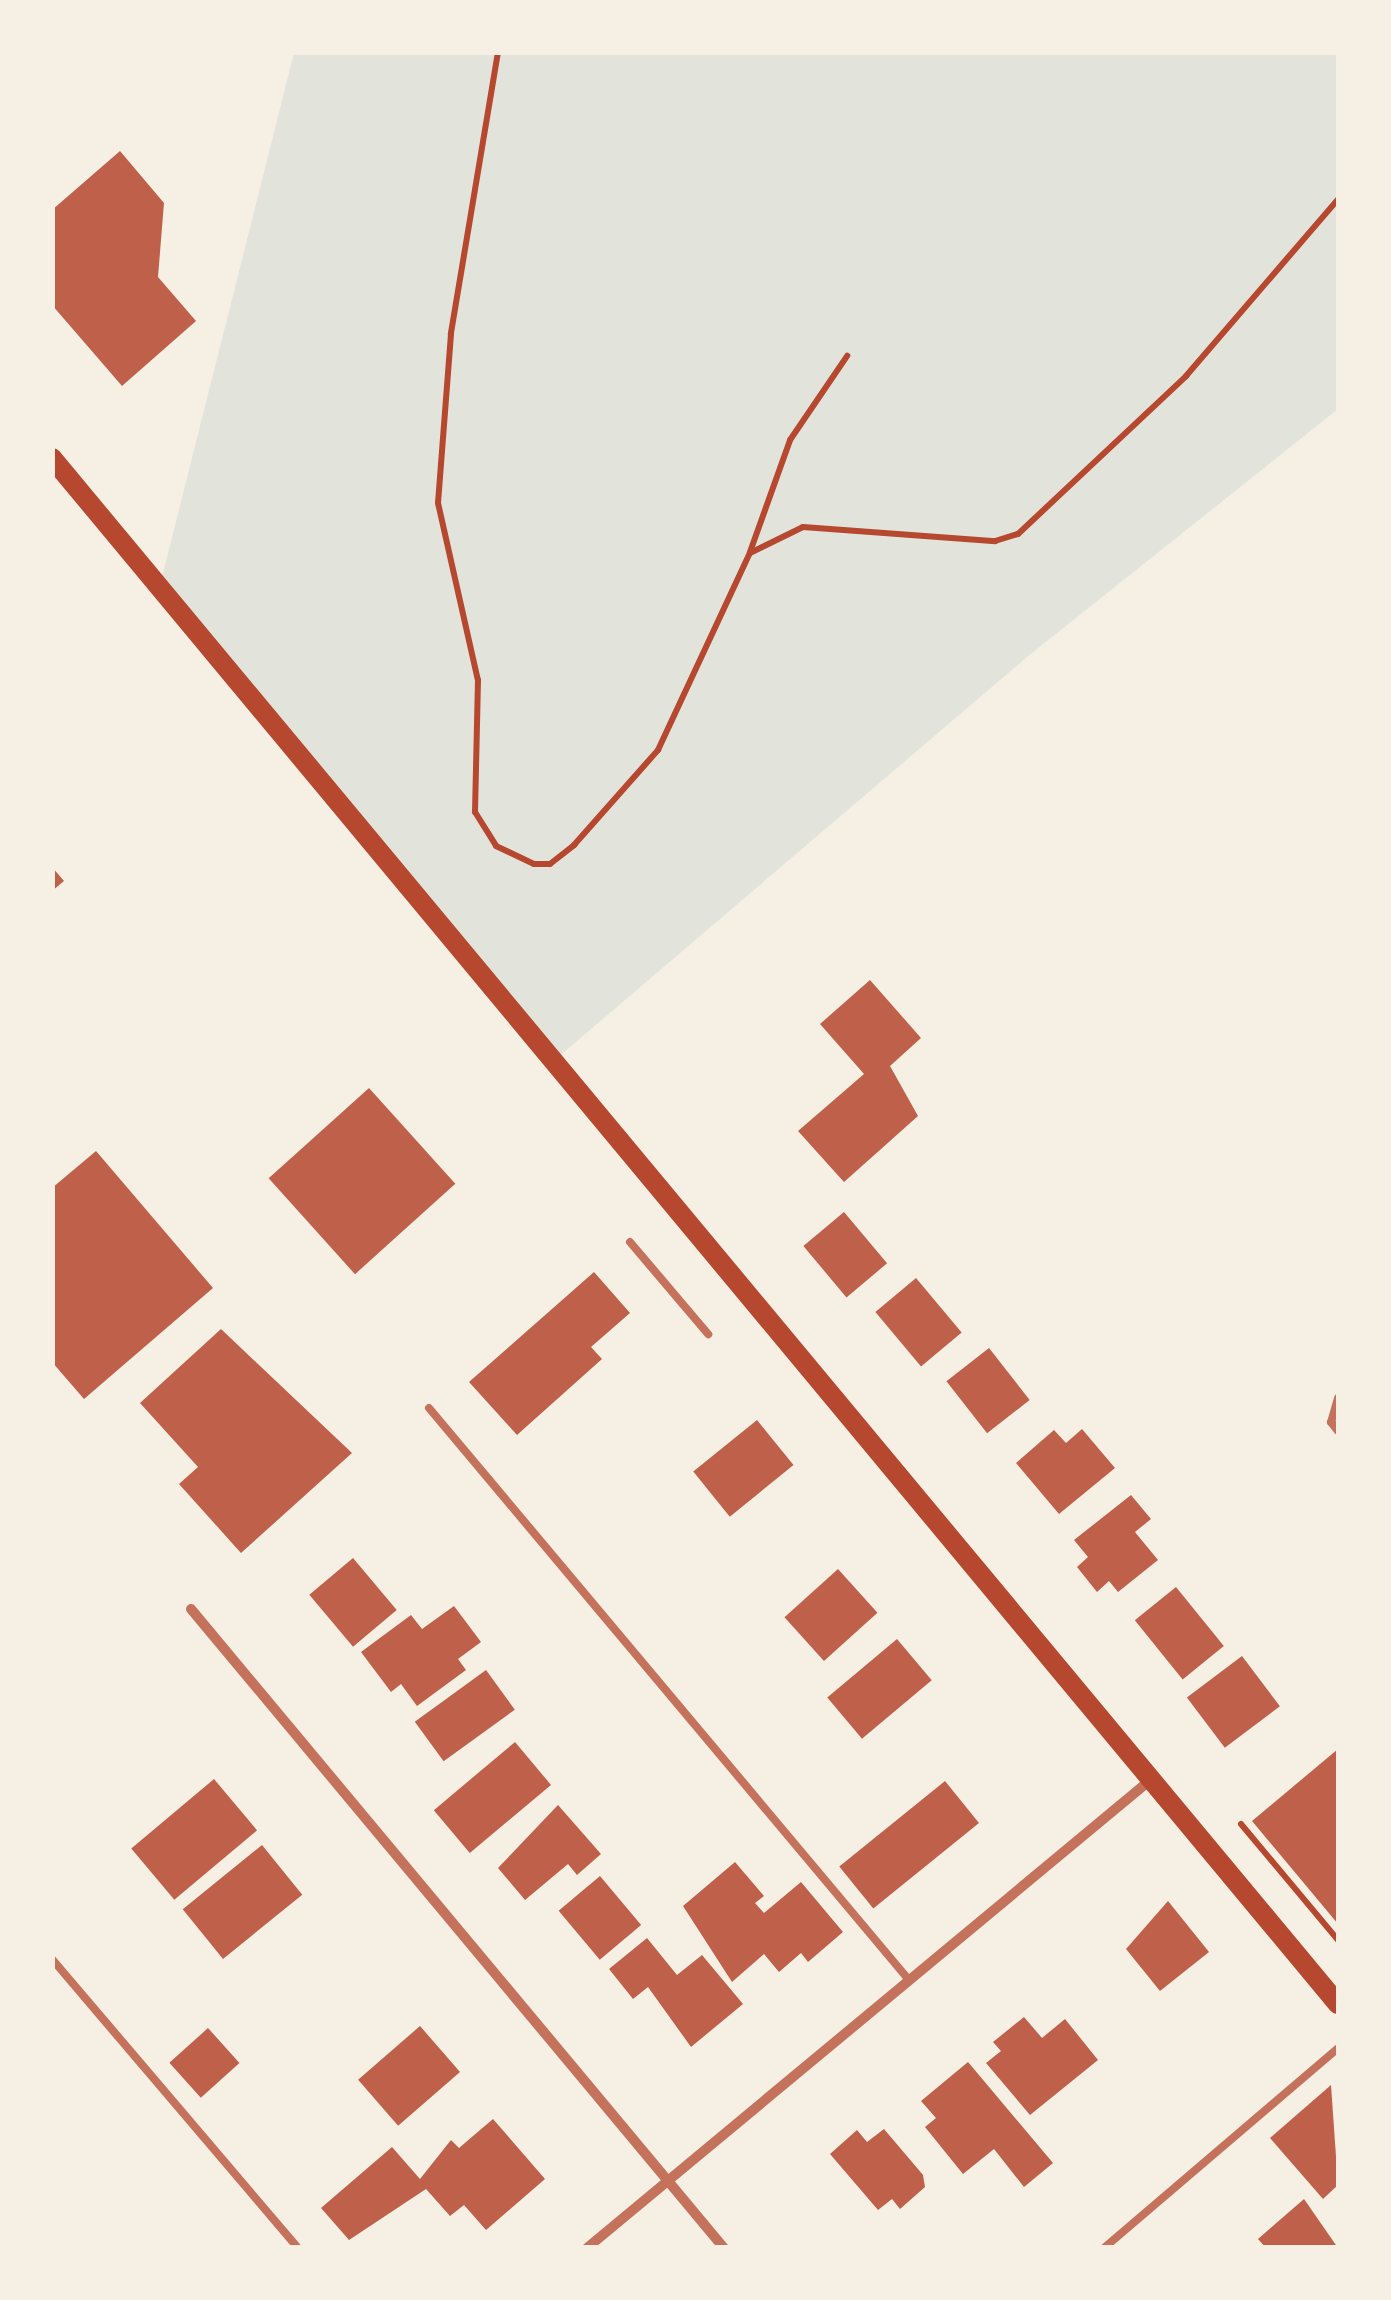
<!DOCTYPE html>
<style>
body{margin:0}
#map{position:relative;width:1391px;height:2300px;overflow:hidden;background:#f6efe4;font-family:Overpass,sans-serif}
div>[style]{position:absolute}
.green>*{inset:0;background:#e2e4dc}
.building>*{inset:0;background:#bf614a;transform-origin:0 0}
.path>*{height:6px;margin:-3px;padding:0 3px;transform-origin:3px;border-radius:3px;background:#b5482f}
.service>*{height:8px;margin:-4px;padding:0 4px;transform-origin:4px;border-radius:4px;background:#c5725c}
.minor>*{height:10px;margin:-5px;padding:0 5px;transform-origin:5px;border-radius:5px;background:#c5725c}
.secondary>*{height:20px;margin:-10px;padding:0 10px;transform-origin:10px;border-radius:10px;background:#b5482f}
span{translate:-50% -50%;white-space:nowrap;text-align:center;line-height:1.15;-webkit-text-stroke:10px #f6efe4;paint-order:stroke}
.frame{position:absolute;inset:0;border:55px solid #f6efe4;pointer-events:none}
</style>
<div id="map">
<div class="green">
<div style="clip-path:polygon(294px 53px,1338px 53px,1338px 409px,1027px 657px,550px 1064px,158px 593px)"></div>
</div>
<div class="building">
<div style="clip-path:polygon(120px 151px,164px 203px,158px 277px,196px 321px,122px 386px,52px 305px,52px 210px)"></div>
<div style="clip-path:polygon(52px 867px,64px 881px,52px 891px)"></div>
<div style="clip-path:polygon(870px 980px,921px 1038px,890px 1066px,918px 1116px,844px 1182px,798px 1131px,864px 1074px,820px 1024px)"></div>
<div style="left:369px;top:1088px;width:129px;height:135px;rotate:48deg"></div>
<div style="clip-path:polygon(96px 1151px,213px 1288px,84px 1399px,52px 1362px,52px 1188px)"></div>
<div style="left:844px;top:1212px;width:67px;height:53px;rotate:50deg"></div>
<div style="clip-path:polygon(594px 1272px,630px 1313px,591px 1347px,602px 1359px,517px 1435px,469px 1382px)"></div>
<div style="left:916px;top:1278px;width:71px;height:53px;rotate:50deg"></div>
<div style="clip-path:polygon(221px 1329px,352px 1453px,241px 1553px,179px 1484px,198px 1467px,140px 1403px)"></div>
<div style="left:989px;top:1348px;width:66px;height:54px;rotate:52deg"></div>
<div style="left:757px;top:1420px;width:58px;height:82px;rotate:51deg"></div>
<div style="clip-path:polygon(1082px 1429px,1115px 1468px,1059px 1514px,1016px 1463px,1054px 1430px,1066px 1443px)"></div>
<div style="clip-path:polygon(1131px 1495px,1151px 1519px,1135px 1532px,1158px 1560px,1118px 1592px,1109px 1581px,1097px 1592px,1077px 1567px,1088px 1557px,1074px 1540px)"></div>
<div style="left:353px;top:1558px;width:68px;height:57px;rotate:50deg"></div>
<div style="left:838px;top:1569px;width:59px;height:72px;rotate:48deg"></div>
<div style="left:1176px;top:1587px;width:76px;height:53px;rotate:51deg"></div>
<div style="clip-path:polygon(454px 1606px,481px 1642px,458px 1659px,466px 1670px,417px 1706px,401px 1684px,391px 1692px,361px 1652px,411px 1615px,422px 1629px)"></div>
<div style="left:897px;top:1639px;width:54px;height:91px;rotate:50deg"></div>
<div style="left:1242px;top:1656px;width:63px;height:69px;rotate:53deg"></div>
<div style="left:486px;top:1670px;width:49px;height:88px;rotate:54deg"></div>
<div style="left:515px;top:1742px;width:56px;height:106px;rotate:50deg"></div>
<div style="clip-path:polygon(1338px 1749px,1338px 1924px,1252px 1821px)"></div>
<div style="left:214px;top:1779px;width:67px;height:108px;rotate:50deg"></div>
<div style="left:945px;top:1781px;width:54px;height:136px;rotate:51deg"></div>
<div style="clip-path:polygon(558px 1805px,601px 1854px,577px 1875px,568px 1864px,525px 1900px,498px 1868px)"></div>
<div style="left:262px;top:1845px;width:64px;height:102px;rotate:51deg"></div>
<div style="clip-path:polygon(735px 1862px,764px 1896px,755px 1903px,764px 1913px,801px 1882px,843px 1932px,808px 1962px,801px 1953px,779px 1972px,764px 1954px,732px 1982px,683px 1906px)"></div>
<div style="left:600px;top:1876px;width:64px;height:54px;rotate:50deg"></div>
<div style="clip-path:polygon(1168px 1901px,1209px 1952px,1160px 1991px,1126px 1949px)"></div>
<div style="clip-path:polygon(647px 1938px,677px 1975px,702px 1955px,743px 2004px,691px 2047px,648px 1987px,633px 1999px,609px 1969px)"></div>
<div style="clip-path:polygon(1024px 2017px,1042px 2038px,1065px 2019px,1098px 2060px,1030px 2115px,986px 2063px,1001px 2051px,993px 2042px)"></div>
<div style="left:420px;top:2026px;width:61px;height:82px;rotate:49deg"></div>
<div style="left:208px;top:2028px;width:47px;height:52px;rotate:48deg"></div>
<div style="clip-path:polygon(968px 2062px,1053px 2163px,1024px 2187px,994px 2149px,963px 2174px,925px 2127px,936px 2118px,921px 2101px)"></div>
<div style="clip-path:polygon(1331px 2085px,1338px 2185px,1323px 2199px,1270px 2138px)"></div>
<div style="clip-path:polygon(493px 2119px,545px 2179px,486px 2230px,464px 2205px,450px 2216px,426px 2189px,349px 2240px,321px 2208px,392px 2147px,420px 2179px,451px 2140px,459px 2148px)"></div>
<div style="clip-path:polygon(884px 2129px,923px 2175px,925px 2187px,900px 2209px,892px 2199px,878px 2210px,830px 2154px,857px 2130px,867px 2142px)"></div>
<div style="clip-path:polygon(1304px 2199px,1338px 2248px,1266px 2248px,1258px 2239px)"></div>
</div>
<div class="path">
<div style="left:498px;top:52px;width:286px;rotate:99.5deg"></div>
<div style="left:451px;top:334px;width:169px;rotate:94.4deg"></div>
<div style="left:438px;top:503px;width:181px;rotate:77.3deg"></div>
<div style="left:478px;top:680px;width:132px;rotate:91.3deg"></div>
<div style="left:475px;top:812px;width:40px;rotate:58deg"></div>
<div style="left:496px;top:846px;width:42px;rotate:25.3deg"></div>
<div style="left:534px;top:864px;width:16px"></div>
<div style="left:550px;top:864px;width:31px;rotate:-38deg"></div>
<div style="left:574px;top:845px;width:127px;rotate:-48.5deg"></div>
<div style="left:658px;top:750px;width:217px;rotate:-65deg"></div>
<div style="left:750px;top:553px;width:59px;rotate:-26.1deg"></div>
<div style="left:803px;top:527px;width:193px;rotate:4.2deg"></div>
<div style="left:995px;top:541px;width:24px;rotate:-17deg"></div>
<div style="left:1018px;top:534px;width:231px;rotate:-43.2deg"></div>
<div style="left:1186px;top:376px;width:233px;rotate:-49.3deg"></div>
<div style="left:750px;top:552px;width:119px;rotate:-70.3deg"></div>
<div style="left:790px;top:440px;width:102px;rotate:-55.8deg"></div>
<div style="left:1241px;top:1824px;width:151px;rotate:50.1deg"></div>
</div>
<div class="service">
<div style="left:630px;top:1242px;width:121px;rotate:49.7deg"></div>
<div style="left:1338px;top:1398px;width:25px;rotate:106deg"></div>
<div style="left:1331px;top:1422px;width:11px;rotate:52deg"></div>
<div style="left:429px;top:1408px;width:747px;rotate:50deg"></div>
<div style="left:52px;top:1959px;width:380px;rotate:49.6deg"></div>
<div style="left:1104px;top:2248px;width:308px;rotate:-40.5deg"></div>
</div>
<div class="minor">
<div style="left:191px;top:1609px;width:832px;rotate:50.17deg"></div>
<div style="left:587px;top:2248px;width:729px;rotate:-39.72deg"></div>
</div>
<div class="secondary">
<div style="left:52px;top:458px;width:2011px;rotate:50.25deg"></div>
</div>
<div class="frame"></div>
</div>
